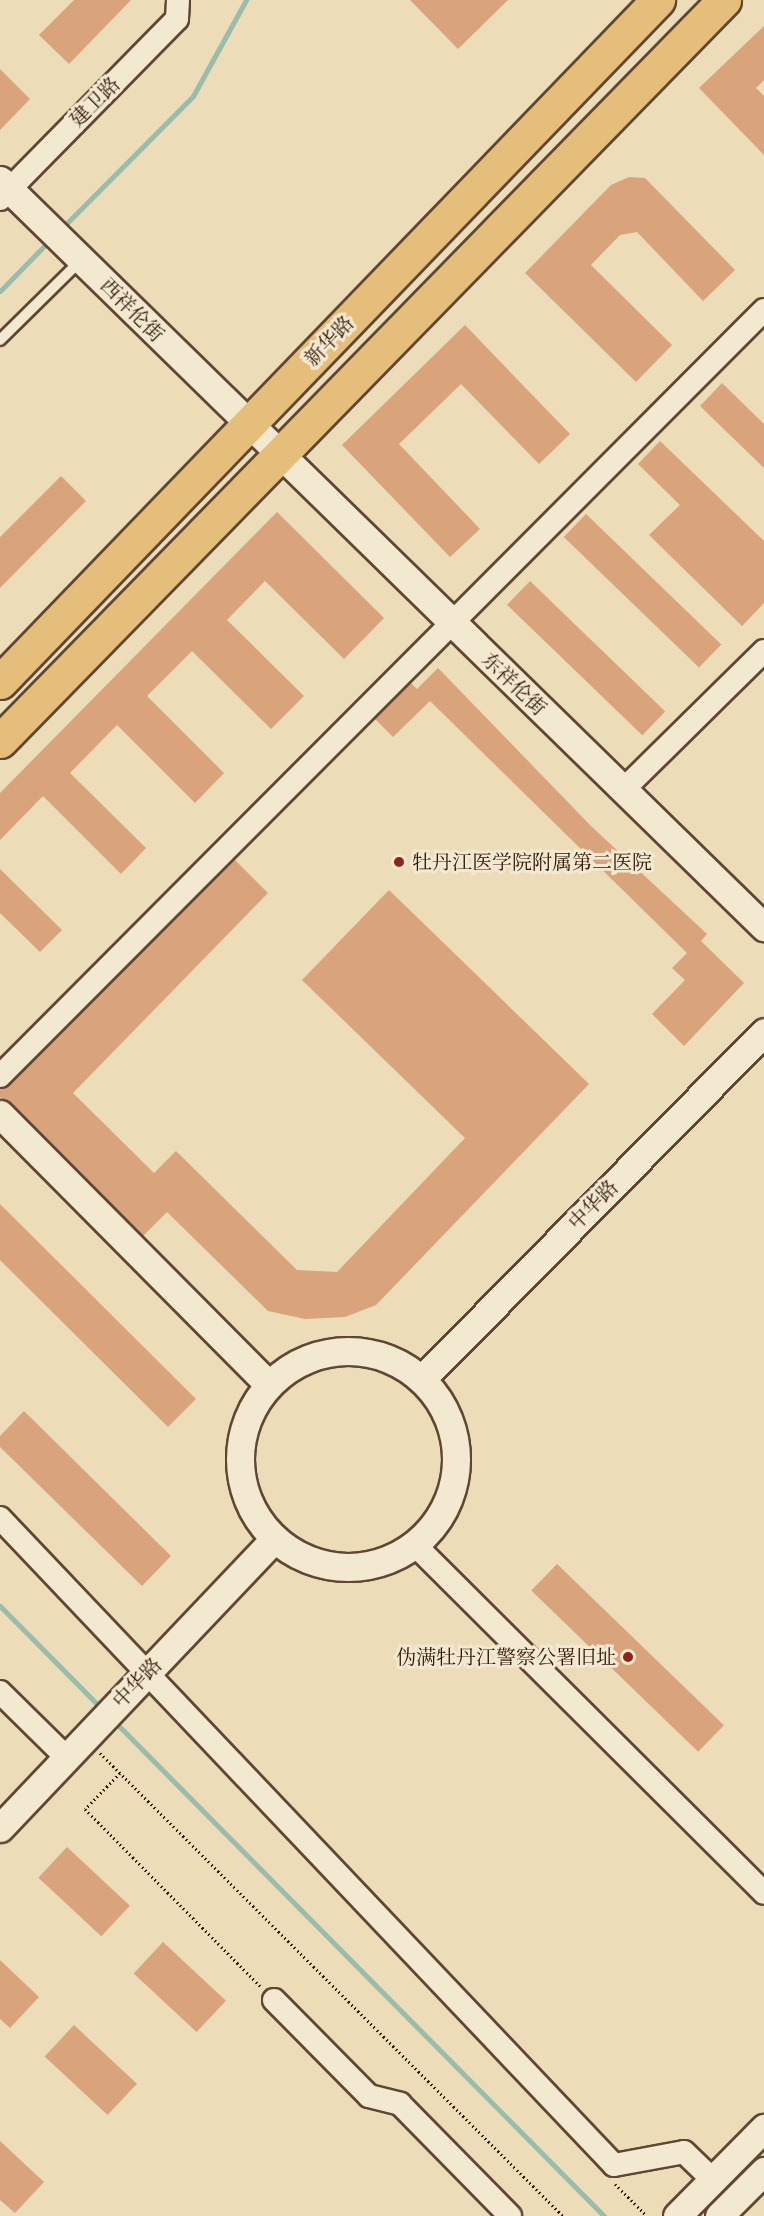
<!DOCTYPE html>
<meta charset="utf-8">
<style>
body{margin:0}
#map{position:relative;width:764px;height:2216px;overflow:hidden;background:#ecdcb7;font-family:"IM FELL French Canon","Noto Serif SC",serif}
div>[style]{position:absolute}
.stream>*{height:5px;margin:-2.5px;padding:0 2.5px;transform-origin:2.5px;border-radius:2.5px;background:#99bcac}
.building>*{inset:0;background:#d9a37b;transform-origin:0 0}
.path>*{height:3px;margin-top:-1.5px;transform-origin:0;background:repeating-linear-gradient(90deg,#301507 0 1.5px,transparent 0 4.5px)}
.roads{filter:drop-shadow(2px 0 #5f4733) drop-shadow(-2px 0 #5f4733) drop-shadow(0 2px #5f4733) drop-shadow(0 -2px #5f4733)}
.service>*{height:10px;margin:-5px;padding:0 5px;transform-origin:5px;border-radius:5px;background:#f3e8d0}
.minor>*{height:22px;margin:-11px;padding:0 11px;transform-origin:11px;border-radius:11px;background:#f3e8d0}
.tertiary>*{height:27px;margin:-13.5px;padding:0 13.5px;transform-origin:13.5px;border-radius:13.5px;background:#f3e8d0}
.tertiary>.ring{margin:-13.5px;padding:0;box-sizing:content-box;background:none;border:27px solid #f3e8d0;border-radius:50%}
.primary>*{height:33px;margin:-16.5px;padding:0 16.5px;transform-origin:16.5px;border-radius:16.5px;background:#e6be7c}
.dots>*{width:16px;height:16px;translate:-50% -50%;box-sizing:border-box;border:3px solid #f3e8d0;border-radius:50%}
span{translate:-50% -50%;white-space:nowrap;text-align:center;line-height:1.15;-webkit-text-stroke:6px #f3e8d0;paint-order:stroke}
.street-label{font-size:20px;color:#301507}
.poi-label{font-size:20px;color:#301507}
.left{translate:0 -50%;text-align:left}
.right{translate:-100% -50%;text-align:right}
</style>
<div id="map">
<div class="stream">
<div style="left:60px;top:230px;width:189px;rotate:-45.2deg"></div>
<div style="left:193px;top:96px;width:110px;rotate:-61.1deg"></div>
<div style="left:0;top:291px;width:70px;rotate:-45.6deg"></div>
<div style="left:0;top:1606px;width:145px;rotate:45.3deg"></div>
<div style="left:113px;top:1720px;width:698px;rotate:45.29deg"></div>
</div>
<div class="building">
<div style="clip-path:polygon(74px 0,131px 0,69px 64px,39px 35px)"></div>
<div style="clip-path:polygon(410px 0,508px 0,458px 49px)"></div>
<div style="clip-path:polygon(764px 26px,764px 80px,756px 88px,764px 96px,764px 155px,699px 88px)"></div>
<div style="clip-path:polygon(0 69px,30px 99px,0 130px)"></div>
<div style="clip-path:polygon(629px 177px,645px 178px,735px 270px,703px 301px,637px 232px,620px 235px,591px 265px,672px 345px,636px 382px,525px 273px,611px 185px)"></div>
<div style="clip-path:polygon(465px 325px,570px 434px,539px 464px,461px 384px,399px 444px,480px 529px,450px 557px,342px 445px)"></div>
<div style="clip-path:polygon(722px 383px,764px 424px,764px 468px,700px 406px)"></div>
<div style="clip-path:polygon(660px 441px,764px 541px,764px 603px,742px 626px,649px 535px,680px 505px,638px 464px)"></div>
<div style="clip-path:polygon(61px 476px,86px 501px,0 588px,0 537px)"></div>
<div style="clip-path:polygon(277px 512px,384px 618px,344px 659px,265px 581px,227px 620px,304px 696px,271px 729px,192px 651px,147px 696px,224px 773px,195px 803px,117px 725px,70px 773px,146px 848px,121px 874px,43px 796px,0 840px,0 793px)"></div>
<div style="left:586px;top:514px;width:188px;height:32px;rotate:44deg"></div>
<div style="left:530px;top:581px;width:188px;height:33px;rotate:44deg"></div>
<div style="clip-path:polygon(438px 668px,591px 826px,707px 934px,701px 941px,744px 983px,684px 1046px,652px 1014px,685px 980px,672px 968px,687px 953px,430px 701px,393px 737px,375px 719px,411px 683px,417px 689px)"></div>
<div style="clip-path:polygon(235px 860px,268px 893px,73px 1093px,154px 1173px,176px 1151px,297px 1270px,337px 1272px,465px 1138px,302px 980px,389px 890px,589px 1084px,376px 1305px,345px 1317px,305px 1319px,268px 1311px,167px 1212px,143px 1236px,0 1097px,0 1089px)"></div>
<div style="clip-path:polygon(0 869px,62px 930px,40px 952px,0 913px)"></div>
<div style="clip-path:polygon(0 1204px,196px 1399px,168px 1427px,0 1260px)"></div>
<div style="clip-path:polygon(24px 1411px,171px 1556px,142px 1586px,0 1447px,0 1436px)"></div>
<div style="left:557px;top:1564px;width:232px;height:37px;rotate:44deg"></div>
<div style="left:67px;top:1847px;width:86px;height:42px;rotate:43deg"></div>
<div style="left:163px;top:1942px;width:86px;height:43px;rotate:43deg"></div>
<div style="clip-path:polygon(0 1960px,39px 1997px,10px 2028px,0 2019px)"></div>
<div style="left:74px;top:2025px;width:86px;height:43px;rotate:43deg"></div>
<div style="clip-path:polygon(0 2141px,44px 2182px,15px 2213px,0 2200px)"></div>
</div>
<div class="path">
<div style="left:100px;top:1753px;width:655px;rotate:45deg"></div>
<div style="left:120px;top:1773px;width:50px;rotate:134.2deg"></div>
<div style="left:85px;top:1809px;width:249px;rotate:45.3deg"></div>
<div style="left:615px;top:2184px;width:45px;rotate:45deg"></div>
</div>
<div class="roads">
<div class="service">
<div style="left:0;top:340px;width:114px;rotate:-44.6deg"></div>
</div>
<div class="minor">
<div style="left:0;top:199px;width:252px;rotate:-45.5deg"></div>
<div style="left:177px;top:19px;width:19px;rotate:-87deg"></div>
<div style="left:623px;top:790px;width:198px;rotate:-44.6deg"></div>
<div style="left:0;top:1076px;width:1082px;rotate:-45.07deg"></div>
<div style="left:0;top:1518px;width:892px;rotate:46.5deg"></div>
<div style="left:614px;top:2165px;width:71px;rotate:-10.5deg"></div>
<div style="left:684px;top:2152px;width:40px;rotate:44deg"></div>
<div style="left:414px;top:1544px;width:494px;rotate:44.9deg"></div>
<div style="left:0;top:1692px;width:93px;rotate:44.6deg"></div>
<div style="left:274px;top:2000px;width:135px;rotate:45.3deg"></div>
<div style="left:369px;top:2096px;width:32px;rotate:14deg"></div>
<div style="left:400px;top:2104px;width:157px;rotate:45.5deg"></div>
</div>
<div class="tertiary">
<div style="left:0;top:180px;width:1069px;rotate:44.36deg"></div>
<div style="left:0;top:1114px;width:380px;rotate:45.2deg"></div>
<div class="ring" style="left:240px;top:1351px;width:189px;height:189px"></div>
<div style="left:422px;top:1379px;width:487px;rotate:-45.4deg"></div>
<div style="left:0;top:1828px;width:398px;rotate:-46.5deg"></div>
<div style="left:677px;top:2216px;width:124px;rotate:-45.3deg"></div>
<div style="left:719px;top:2216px;width:64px;rotate:-45deg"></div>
</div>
<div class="primary">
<div style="left:0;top:682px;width:948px;rotate:-46.03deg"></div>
<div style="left:0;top:741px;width:1036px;rotate:-45.66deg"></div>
</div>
</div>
<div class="dots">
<div style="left:399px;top:862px;background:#8f2418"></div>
<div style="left:628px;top:1657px;background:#8f2418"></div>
</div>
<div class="street-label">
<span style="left:95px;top:102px;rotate:-45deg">建卫路</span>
<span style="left:132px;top:310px;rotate:45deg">西祥伦街</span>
<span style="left:329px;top:341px;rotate:-46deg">新华路</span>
<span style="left:514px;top:684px;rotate:44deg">东祥伦街</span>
<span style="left:593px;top:1205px;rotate:-45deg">中华路</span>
<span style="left:137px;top:1683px;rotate:-46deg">中华路</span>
</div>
<div class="poi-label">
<span class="left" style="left:412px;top:862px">牡丹江医学院附属第二医院</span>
<span class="right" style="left:616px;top:1657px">伪满牡丹江警察公署旧址</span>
</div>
</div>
